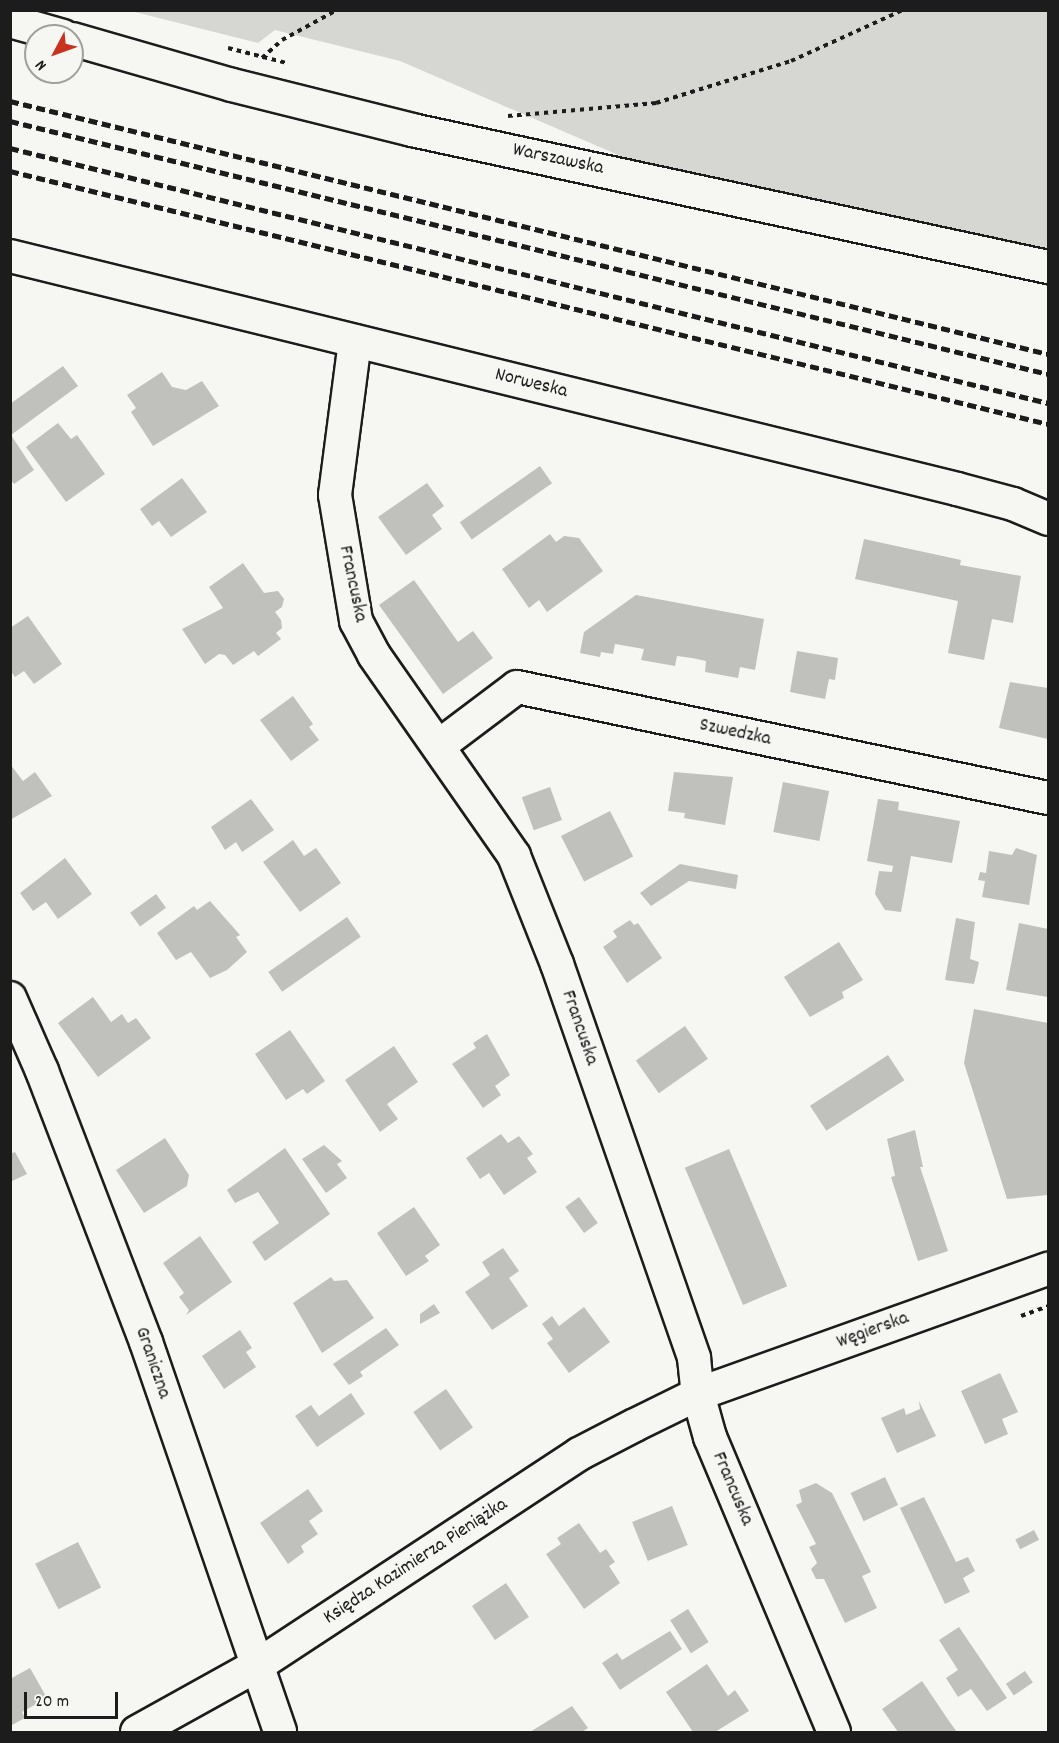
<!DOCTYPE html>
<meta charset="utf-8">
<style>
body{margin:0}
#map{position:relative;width:1059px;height:1743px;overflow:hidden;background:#f6f6f2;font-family:Dekko,sans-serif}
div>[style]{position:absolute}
.green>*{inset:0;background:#d6d6d2}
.building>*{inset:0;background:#c0c0bd;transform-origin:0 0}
.path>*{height:4px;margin-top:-2px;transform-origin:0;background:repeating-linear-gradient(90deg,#1c1c1c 0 4.5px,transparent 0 9px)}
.roads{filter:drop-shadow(2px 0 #1c1c1c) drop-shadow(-2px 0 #1c1c1c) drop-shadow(0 2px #1c1c1c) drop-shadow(0 -2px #1c1c1c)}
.street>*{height:32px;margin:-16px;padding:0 16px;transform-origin:16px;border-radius:16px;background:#f6f6f2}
.rail>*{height:4.5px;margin-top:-2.25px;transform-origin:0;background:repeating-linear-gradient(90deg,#1c1c1c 0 9px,transparent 0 13.5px)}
span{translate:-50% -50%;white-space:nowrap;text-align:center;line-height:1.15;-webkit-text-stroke:6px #f6f6f2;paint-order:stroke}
.street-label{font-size:20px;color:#1c1c1c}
.frame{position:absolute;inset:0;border:12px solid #1c1c1c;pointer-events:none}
.north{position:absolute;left:24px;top:24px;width:60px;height:60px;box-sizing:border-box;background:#f6f6f2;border:2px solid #9f9f9c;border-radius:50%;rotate:229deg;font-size:16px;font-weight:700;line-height:24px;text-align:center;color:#1c1c1c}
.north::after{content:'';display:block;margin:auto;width:21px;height:27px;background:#c8321e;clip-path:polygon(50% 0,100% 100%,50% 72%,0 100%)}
.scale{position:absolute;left:24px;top:1692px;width:94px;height:27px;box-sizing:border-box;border:3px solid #1c1c1c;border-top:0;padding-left:8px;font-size:18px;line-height:21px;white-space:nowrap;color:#1c1c1c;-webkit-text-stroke:4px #f6f6f2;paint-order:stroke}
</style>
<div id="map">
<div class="green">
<div style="clip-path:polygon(131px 11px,1048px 11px,1048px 284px,783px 226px,400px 61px,275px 30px,258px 43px)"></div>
</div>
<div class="building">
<div style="clip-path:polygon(63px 366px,78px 386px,11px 435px,34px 470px,14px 484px,10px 479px,10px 404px)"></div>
<div style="clip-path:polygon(162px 372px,172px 387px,186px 390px,202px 381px,219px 406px,153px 446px,131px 412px,136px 408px,127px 395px)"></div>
<div style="clip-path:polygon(58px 423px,71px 439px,77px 435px,105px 474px,66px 502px,26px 447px)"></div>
<div style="left:540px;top:466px;width:21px;height:98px;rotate:55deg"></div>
<div style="clip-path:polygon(182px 478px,207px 512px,171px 537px,159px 521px,152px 526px,140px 509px)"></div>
<div style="clip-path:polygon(427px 483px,444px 506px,432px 515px,442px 529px,406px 555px,378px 517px)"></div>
<div style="clip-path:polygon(550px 534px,556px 542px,564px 536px,579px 538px,603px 571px,547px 612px,539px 600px,529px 608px,502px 569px)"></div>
<div style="clip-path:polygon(864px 539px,961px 560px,960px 565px,1021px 576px,1013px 623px,992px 619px,984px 660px,948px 653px,958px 601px,855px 579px)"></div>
<div style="clip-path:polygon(243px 563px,264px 593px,278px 591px,284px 599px,282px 607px,275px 612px,281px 620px,282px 628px,276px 633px,281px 639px,258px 656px,254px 651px,233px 665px,225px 655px,219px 654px,205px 664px,182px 629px,223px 608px,209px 587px)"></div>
<div style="clip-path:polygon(414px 580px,458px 642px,473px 631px,493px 658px,443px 694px,379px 605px)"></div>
<div style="clip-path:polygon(636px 595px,764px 619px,755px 670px,740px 667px,738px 678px,705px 672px,706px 661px,692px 658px,677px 656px,675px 666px,641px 660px,644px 649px,615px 644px,613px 654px,601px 652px,600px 657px,580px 653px,584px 632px)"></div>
<div style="clip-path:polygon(28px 616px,62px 664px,34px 684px,24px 671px,15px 677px,10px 670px,10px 628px)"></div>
<div style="clip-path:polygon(797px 651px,838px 658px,835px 680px,829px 679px,825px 699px,790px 692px)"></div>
<div style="clip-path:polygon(1010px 682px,1048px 688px,1048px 739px,999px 728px)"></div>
<div style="clip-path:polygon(293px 696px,313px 724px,309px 727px,319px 740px,291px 761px,260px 720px)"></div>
<div style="clip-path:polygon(10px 764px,23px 781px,35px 772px,52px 796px,10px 820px)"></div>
<div style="clip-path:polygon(674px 772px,733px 777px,725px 825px,684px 818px,685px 813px,668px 811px)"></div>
<div style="left:783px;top:782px;width:47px;height:51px;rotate:11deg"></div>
<div style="left:550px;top:787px;width:35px;height:30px;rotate:70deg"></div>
<div style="clip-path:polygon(251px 799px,274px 830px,242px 852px,236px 842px,225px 850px,211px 827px)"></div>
<div style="clip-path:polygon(878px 799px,899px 802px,898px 810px,960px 821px,952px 863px,911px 856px,901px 912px,885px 910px,875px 894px,879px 871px,892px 872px,893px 866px,867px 861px)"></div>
<div style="left:610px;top:811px;width:51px;height:55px;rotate:63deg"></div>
<div style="clip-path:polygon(293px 840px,304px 856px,316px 848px,341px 883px,300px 912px,263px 862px)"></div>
<div style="clip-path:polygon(1016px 848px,1037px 855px,1029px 905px,982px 897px,985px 881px,978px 880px,980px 872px,986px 873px,989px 851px,1012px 855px)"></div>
<div style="clip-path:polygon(65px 858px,92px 894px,58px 919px,46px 902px,33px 911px,20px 893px)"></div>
<div style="clip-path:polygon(680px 864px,738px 875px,736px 889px,689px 881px,651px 906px,640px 893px)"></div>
<div style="left:156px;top:894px;width:17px;height:32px;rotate:54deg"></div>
<div style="clip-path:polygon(210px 901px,240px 935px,236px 937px,247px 952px,227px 970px,210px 978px,191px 952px,176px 960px,157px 933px,194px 906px,197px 910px)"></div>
<div style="left:347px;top:917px;width:24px;height:96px;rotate:55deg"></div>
<div style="clip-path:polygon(956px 918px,975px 922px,970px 959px,979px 962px,974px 984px,945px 980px)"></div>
<div style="clip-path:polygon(630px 920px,634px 925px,638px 923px,662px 958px,627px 983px,603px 947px,617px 937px,613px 931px)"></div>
<div style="clip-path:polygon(1019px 923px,1048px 929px,1048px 997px,1006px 990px)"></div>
<div style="clip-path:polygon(839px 942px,863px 980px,842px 992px,844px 998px,810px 1017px,784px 977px)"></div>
<div style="clip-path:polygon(93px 997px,111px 1022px,122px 1014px,128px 1023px,136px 1018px,151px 1038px,98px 1077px,58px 1023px)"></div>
<div style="clip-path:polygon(974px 1009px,1048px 1023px,1048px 1195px,1007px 1199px,964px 1063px)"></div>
<div style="left:685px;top:1026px;width:40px;height:60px;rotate:55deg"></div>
<div style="clip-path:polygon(290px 1030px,325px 1081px,307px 1094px,303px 1089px,286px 1100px,255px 1054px)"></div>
<div style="clip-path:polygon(487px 1034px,510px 1075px,495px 1086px,501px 1095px,483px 1108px,452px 1064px,476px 1048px,473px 1043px)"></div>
<div style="clip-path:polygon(394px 1046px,418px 1082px,387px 1104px,398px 1119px,380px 1132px,345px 1080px)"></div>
<div style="left:888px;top:1055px;width:30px;height:93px;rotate:57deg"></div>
<div style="clip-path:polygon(915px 1130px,923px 1167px,920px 1167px,948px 1251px,918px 1261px,891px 1177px,895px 1176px,887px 1139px)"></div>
<div style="clip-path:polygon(501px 1134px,508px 1143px,519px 1136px,533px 1154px,527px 1158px,537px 1172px,504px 1195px,489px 1173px,480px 1179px,466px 1158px)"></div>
<div style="clip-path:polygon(165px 1138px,189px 1175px,187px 1186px,144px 1213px,116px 1170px)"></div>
<div style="clip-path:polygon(324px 1145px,342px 1161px,337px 1164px,347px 1178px,326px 1193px,302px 1159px)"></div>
<div style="clip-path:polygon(285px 1148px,330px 1214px,265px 1261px,252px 1242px,279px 1223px,258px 1192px,235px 1203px,227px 1190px)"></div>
<div style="left:729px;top:1149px;width:149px;height:48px;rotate:67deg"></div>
<div style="clip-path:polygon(15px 1152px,27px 1174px,10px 1182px,10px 1154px)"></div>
<div style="left:579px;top:1197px;width:32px;height:17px;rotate:54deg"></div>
<div style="clip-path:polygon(414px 1207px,440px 1245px,425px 1256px,429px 1261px,406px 1276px,377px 1233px)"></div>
<div style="clip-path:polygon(200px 1236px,232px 1282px,186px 1315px,189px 1310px,179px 1297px,184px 1293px,163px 1263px)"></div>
<div style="clip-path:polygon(503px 1248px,519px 1271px,509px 1278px,528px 1306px,492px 1330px,465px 1292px,490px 1275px,482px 1262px)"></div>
<div style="clip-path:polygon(331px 1277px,334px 1281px,347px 1280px,374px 1318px,322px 1353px,293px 1303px)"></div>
<div style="clip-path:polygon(434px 1304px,440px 1313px,420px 1324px,420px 1314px)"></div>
<div style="clip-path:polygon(584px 1307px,610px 1342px,569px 1373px,547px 1343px,553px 1339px,542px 1324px,552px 1316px,559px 1326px)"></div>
<div style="clip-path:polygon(386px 1328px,399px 1345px,360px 1372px,363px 1376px,349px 1385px,333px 1364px)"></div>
<div style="clip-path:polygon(240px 1330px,252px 1348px,246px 1352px,256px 1367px,224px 1389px,202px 1356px)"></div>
<div style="clip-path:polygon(1000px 1373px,1018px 1412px,1002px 1419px,1008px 1434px,985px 1444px,961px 1391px)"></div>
<div style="left:446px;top:1389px;width:47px;height:40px;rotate:55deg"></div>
<div style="clip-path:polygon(351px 1393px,365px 1414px,317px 1447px,295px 1416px,311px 1405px,319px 1416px)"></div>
<div style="clip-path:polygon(919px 1401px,936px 1436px,897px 1453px,881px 1418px,904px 1408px,906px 1415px,920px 1409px)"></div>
<div style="left:885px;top:1477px;width:31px;height:38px;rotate:65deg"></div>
<div style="clip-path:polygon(816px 1483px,832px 1493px,871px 1572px,862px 1576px,877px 1608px,845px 1623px,824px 1579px,816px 1579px,811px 1569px,817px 1563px,809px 1547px,816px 1544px,796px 1505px,802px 1502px,799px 1490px)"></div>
<div style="clip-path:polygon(308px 1489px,323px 1511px,309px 1521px,318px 1534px,301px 1546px,304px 1552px,288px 1564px,260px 1523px)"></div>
<div style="clip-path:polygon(924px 1497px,956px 1562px,968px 1557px,975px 1571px,963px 1578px,970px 1592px,945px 1604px,900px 1508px)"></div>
<div style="left:672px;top:1506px;width:42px;height:43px;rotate:68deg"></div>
<div style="clip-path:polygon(579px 1523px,600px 1553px,606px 1549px,615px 1562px,609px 1566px,620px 1583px,584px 1609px,546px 1554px,561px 1544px,557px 1538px)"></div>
<div style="left:1034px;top:1530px;width:11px;height:21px;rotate:63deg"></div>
<div style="left:78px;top:1542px;width:51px;height:48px;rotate:63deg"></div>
<div style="left:506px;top:1583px;width:41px;height:41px;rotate:56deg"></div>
<div style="left:688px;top:1609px;width:39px;height:21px;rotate:58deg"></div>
<div style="clip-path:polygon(959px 1627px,1007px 1698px,987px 1711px,971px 1689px,958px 1697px,946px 1678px,958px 1670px,939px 1640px)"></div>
<div style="clip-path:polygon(670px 1631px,682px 1649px,620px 1690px,602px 1663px,617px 1653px,622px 1660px)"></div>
<div style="clip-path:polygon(707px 1664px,728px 1696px,735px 1690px,749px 1711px,715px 1732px,693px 1732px,666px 1692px)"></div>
<div style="clip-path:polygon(30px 1668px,47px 1698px,22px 1712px,25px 1718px,10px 1726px,10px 1679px)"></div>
<div style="left:1025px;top:1671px;width:14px;height:23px;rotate:56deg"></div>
<div style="clip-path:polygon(922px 1681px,949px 1721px,957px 1732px,898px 1732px,882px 1709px)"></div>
<div style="clip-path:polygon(572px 1706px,588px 1728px,582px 1732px,530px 1732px)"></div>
</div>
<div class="path">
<div style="left:228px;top:48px;width:61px;rotate:14.3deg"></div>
<div style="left:262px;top:58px;width:27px;rotate:-42deg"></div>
<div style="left:282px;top:40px;width:63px;rotate:-28.6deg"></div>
<div style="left:508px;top:116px;width:149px;rotate:-5deg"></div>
<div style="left:656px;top:103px;width:141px;rotate:-17.3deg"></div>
<div style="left:791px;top:61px;width:123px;rotate:-24.5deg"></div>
<div style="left:1021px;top:1316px;width:29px;rotate:-20deg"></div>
</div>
<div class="roads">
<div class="street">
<div style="left:10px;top:21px;width:55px;rotate:15.8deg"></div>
<div style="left:72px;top:39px;width:166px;rotate:16deg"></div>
<div style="left:232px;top:85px;width:186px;rotate:14deg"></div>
<div style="left:412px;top:130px;width:651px;rotate:12.16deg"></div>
<div style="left:10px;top:256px;width:975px;rotate:13.82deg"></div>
<div style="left:957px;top:489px;width:58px;rotate:15deg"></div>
<div style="left:1013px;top:504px;width:38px;rotate:23deg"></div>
<div style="left:355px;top:341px;width:155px;rotate:97.4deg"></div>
<div style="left:335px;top:495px;width:128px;rotate:80.5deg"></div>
<div style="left:356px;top:621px;width:38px;rotate:62deg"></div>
<div style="left:374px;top:655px;width:245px;rotate:55.1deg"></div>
<div style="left:514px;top:856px;width:116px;rotate:68.3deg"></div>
<div style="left:557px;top:964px;width:417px;rotate:70.8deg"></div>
<div style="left:694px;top:1358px;width:36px;rotate:84deg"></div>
<div style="left:698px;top:1394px;width:45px;rotate:74.4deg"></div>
<div style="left:710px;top:1437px;width:320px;rotate:67.2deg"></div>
<div style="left:440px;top:745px;width:96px;rotate:-37deg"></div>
<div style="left:517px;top:687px;width:542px;rotate:11.81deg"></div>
<div style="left:10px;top:998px;width:80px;rotate:66.3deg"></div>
<div style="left:42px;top:1071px;width:290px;rotate:69deg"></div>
<div style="left:146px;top:1342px;width:412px;rotate:71deg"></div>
<div style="left:137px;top:1732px;width:138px;rotate:-29deg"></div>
<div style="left:258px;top:1665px;width:384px;rotate:-33.3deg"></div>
<div style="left:579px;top:1454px;width:63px;rotate:-27.4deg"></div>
<div style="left:635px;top:1425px;width:70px;rotate:-26.2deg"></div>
<div style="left:698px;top:1394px;width:372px;rotate:-19.7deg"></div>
</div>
</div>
<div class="rail">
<div style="left:10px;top:101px;width:1068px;rotate:13.7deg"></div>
<div style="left:10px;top:121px;width:1068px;rotate:13.7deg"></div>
<div style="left:10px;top:148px;width:1069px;rotate:13.8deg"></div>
<div style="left:10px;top:171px;width:1068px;rotate:13.7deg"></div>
</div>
<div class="street-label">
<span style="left:558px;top:160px;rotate:12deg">Warszawska</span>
<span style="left:531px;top:384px;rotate:14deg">Norweska</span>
<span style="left:352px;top:584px;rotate:78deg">Francuska</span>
<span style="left:735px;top:733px;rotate:12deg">Szwedzka</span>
<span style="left:579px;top:1028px;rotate:71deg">Francuska</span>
<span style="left:873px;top:1331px;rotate:-20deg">Węgierska</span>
<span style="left:152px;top:1363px;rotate:71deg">Graniczna</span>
<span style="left:732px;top:1489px;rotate:67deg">Francuska</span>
<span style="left:416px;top:1562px;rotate:-33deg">Księdza Kazimierza Pieniążka</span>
</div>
<div class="frame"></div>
<div class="north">N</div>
<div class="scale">20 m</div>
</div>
